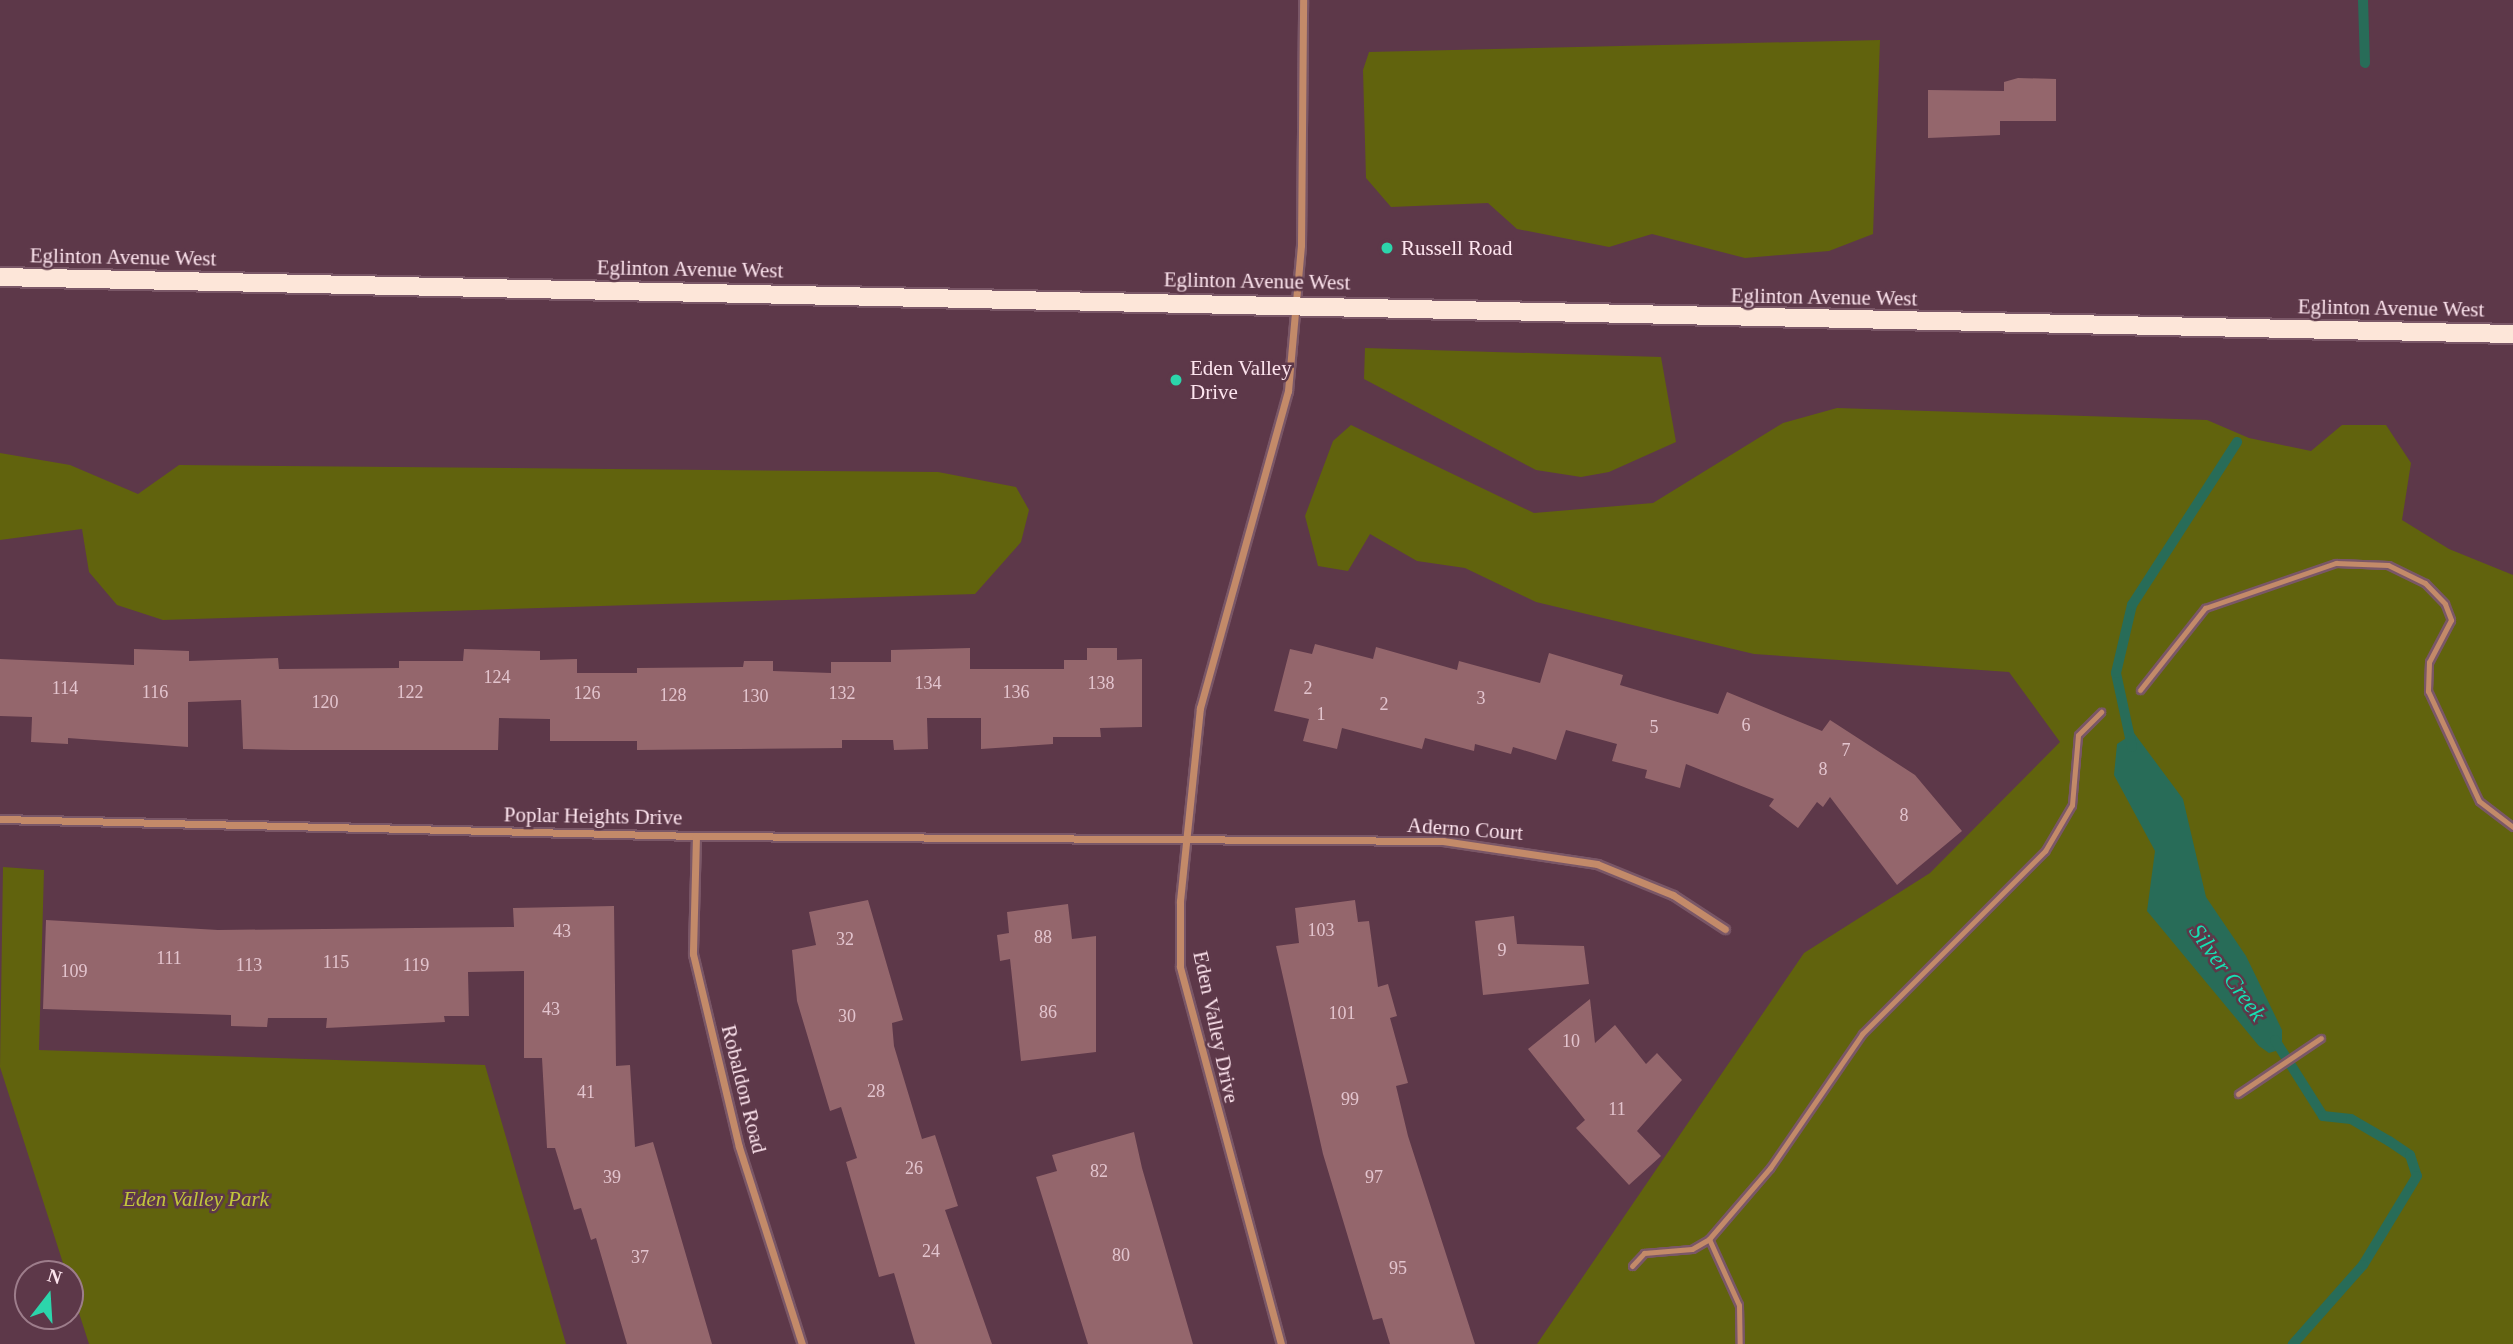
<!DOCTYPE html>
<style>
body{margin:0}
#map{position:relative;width:2513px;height:1344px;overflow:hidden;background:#5d3849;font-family:"Times New Roman",serif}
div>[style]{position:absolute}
.green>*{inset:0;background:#61630d}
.water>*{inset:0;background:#286c58}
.stream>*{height:10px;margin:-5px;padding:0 5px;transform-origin:5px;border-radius:5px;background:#286c58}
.building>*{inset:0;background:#94666c}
.roads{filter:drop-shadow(2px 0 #7a5767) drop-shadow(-2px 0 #7a5767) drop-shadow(0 2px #7a5767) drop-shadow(0 -2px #7a5767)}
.service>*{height:5px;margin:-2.5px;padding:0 2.5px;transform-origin:2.5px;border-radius:2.5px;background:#c38a69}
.minor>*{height:7px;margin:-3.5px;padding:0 3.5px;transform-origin:3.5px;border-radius:3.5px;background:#c38a69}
.primary>*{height:18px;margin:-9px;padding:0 9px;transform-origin:9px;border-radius:9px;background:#fde6d9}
.dots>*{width:19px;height:19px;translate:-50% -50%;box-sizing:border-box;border:4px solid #5d3849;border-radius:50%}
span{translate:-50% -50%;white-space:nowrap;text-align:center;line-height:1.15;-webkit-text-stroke:5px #5d3849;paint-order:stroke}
.number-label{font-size:18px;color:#e3c4ce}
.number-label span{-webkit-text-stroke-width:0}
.poi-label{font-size:21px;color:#fde4ee}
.left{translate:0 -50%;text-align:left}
.street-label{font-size:21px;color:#fde4ee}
.park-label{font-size:21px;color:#c2c63b;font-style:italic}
.water-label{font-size:23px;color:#16e0b3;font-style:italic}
.north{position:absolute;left:14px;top:1260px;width:70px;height:70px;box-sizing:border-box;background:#5d3849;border:2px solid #9d7d8b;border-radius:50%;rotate:17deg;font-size:19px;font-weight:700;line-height:28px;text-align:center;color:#fde4ee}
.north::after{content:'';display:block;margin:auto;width:24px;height:32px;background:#2cd5ab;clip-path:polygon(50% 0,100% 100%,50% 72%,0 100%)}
</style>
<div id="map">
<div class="green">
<div style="clip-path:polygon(1880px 40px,1873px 234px,1829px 251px,1745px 258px,1652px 234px,1609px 247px,1517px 229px,1488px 203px,1391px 207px,1366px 178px,1363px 70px,1369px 52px)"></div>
<div style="clip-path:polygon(1365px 348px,1661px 357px,1676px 442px,1609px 472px,1581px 477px,1536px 470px,1364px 379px)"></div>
<div style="clip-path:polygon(1837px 408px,2207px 420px,2249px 438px,2311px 451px,2342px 425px,2386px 425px,2411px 463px,2402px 520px,2449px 549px,2513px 575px,2513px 1344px,1537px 1344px,1804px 953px,1930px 873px,2060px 742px,2009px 672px,1754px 654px,1536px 602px,1465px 568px,1417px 561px,1370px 534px,1348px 571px,1318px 566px,1305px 516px,1333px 441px,1351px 425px,1534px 513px,1653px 503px,1783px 423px)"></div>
<div style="clip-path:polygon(0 453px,70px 465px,138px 494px,179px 465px,938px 472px,1016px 487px,1029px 510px,1021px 542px,975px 594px,163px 620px,117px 605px,89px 572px,82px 529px,0 540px)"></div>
<div style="clip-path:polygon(3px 867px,44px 870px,39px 1050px,485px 1065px,566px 1344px,89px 1344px,0 1067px)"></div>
</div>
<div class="water">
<div style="clip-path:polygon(2134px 733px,2183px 799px,2206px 897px,2246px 956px,2282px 1030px,2282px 1049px,2269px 1053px,2259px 1046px,2147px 911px,2155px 851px,2114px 775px,2117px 744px)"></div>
</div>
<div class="stream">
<div style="left:2363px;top:0;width:63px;rotate:88.2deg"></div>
<div style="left:2132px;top:747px;width:76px;rotate:-102.2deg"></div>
<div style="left:2116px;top:673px;width:70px;rotate:-76.8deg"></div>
<div style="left:2132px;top:605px;width:194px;rotate:-57.2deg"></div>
<div style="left:2275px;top:1040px;width:90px;rotate:57.7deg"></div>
<div style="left:2323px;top:1116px;width:28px;rotate:6deg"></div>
<div style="left:2351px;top:1119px;width:44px;rotate:30.1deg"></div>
<div style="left:2389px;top:1141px;width:25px;rotate:34deg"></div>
<div style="left:2410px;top:1155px;width:22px;rotate:72deg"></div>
<div style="left:2417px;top:1176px;width:104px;rotate:121.2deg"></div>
<div style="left:2363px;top:1265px;width:106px;rotate:131.5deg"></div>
</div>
<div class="building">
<div style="clip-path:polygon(2018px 78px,2056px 79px,2056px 121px,2000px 121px,2000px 135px,1928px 138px,1928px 90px,2004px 91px,2004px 82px)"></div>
<div style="clip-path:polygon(1315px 644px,1373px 659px,1376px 647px,1457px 670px,1459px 661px,1540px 683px,1549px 653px,1623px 675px,1620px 685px,1718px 714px,1727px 692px,1822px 731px,1830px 720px,1915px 775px,1962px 831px,1897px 885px,1830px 797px,1823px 807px,1817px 802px,1798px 828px,1769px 806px,1774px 799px,1686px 764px,1680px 788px,1645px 778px,1647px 770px,1612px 761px,1617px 744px,1566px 730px,1556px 760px,1513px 747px,1511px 754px,1475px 744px,1474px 751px,1425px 738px,1422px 749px,1342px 728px,1337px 749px,1303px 741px,1309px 719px,1274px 711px,1290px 649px,1312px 654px)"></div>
<div style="clip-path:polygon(970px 648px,970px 669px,1064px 669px,1064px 660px,1087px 660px,1087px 648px,1117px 648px,1117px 660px,1142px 659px,1142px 727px,1100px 728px,1101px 737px,1053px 737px,1053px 744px,981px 749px,981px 718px,927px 718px,928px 749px,894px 750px,893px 740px,842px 740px,842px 748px,637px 750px,637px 741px,550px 741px,550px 719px,499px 718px,498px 750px,292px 750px,243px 749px,241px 700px,188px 702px,188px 747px,68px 738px,68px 744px,31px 742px,32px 717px,0 716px,0 659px,134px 665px,134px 649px,189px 651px,189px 661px,278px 658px,279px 669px,399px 668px,399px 661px,463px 661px,464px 649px,540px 651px,540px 660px,577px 659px,577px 673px,637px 673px,637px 668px,743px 667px,744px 661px,773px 661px,773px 671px,831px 673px,831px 662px,891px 662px,891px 650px)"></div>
<div style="clip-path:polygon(868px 900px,903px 1020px,892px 1023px,894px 1046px,922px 1139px,935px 1135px,958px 1206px,945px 1210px,992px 1344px,915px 1344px,894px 1273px,879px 1277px,846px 1162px,857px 1158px,841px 1107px,830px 1111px,797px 1001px,792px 950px,816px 945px,809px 912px)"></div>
<div style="clip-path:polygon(1355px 900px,1358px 922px,1369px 921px,1378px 987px,1388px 984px,1397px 1016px,1390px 1018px,1408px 1083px,1396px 1086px,1408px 1136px,1475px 1344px,1390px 1344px,1382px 1318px,1373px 1320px,1323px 1154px,1276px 946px,1299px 943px,1295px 908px)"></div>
<div style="clip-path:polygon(1068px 904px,1072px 939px,1096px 936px,1096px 1052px,1021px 1061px,1010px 959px,1000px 961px,997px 935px,1009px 933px,1007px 912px)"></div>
<div style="clip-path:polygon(614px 906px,616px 1066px,630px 1065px,635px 1147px,653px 1142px,712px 1344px,627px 1344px,596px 1238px,591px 1240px,581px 1208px,574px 1210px,555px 1148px,547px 1148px,542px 1058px,524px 1058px,524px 971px,468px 972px,469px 1016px,444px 1016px,445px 1022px,326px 1028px,327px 1018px,268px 1018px,267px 1027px,231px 1026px,231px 1015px,43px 1009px,46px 920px,218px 930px,514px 927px,513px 908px)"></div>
<div style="clip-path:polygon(1514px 916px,1517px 944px,1584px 946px,1589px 984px,1483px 995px,1475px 921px)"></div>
<div style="clip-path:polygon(1590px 999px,1595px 1043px,1615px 1025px,1646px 1064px,1657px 1053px,1682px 1080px,1637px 1131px,1661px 1156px,1629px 1185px,1576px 1128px,1585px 1120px,1528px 1049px)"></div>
<div style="clip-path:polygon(1134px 1132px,1142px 1168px,1193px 1344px,1088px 1344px,1036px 1177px,1057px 1171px,1052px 1155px)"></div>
</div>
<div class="roads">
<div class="service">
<div style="left:2140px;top:690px;width:105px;rotate:-51.6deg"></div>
<div style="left:2205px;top:608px;width:139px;rotate:-19deg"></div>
<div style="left:2336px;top:563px;width:52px;rotate:2.2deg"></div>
<div style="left:2388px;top:565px;width:41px;rotate:25.9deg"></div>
<div style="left:2425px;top:583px;width:29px;rotate:46deg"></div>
<div style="left:2445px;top:604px;width:17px;rotate:69deg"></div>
<div style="left:2451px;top:620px;width:47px;rotate:117.6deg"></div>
<div style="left:2429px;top:662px;width:29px;rotate:92deg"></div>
<div style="left:2428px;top:691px;width:121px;rotate:65.1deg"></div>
<div style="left:2479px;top:801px;width:43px;rotate:37.4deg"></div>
<div style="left:2238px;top:1094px;width:100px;rotate:-34deg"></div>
<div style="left:1709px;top:1239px;width:72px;rotate:65.6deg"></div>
<div style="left:1739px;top:1305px;width:39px;rotate:89deg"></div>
<div style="left:1632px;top:1266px;width:18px;rotate:-47deg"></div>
<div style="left:1644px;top:1253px;width:48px;rotate:-4.8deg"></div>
<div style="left:1692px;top:1249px;width:20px;rotate:-30deg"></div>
<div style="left:1709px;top:1239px;width:94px;rotate:-49.3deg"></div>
<div style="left:1770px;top:1168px;width:163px;rotate:-55.5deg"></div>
<div style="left:1862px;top:1034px;width:259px;rotate:-45deg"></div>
<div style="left:2045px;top:851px;width:53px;rotate:-59.6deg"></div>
<div style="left:2072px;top:805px;width:70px;rotate:-85.1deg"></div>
<div style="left:2078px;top:735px;width:33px;rotate:-45deg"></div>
</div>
<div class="minor">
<div style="left:0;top:819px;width:696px;rotate:1.4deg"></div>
<div style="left:696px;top:836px;width:747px;rotate:0.38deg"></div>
<div style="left:1443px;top:841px;width:156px;rotate:8.5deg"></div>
<div style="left:1597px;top:864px;width:82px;rotate:22.2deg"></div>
<div style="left:1673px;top:895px;width:62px;rotate:33.2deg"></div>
<div style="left:696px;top:836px;width:118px;rotate:91.5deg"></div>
<div style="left:693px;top:954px;width:198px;rotate:76.6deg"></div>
<div style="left:739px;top:1147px;width:207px;rotate:72.3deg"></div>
<div style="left:1281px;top:1344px;width:391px;rotate:-105deg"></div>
<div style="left:1180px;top:966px;width:65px;rotate:-90deg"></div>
<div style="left:1180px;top:901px;width:194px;rotate:-84.1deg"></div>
<div style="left:1200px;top:708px;width:329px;rotate:-74.5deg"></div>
<div style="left:1288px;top:391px;width:147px;rotate:-84.9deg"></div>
<div style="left:1301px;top:245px;width:245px;rotate:-89.5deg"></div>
</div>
<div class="primary">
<div style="left:0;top:277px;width:2514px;rotate:1.3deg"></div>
</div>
</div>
<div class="dots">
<div style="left:1387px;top:248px;background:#2cd5ab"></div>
<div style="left:1176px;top:380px;background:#2cd5ab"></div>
</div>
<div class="number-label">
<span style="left:497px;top:677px">124</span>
<span style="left:928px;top:683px">134</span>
<span style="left:1101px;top:683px">138</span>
<span style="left:65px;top:688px">114</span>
<span style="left:1308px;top:688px">2</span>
<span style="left:155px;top:692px">116</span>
<span style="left:410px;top:692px">122</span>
<span style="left:1016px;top:692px">136</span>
<span style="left:587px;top:693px">126</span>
<span style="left:842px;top:693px">132</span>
<span style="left:673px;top:695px">128</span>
<span style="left:755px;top:696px">130</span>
<span style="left:1481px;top:698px">3</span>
<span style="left:325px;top:702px">120</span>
<span style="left:1384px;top:704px">2</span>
<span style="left:1321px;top:714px">1</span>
<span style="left:1746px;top:725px">6</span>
<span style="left:1654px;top:727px">5</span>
<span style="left:1846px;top:750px">7</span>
<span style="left:1823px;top:769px">8</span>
<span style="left:1904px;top:815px">8</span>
<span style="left:1321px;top:930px">103</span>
<span style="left:562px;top:931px">43</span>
<span style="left:1043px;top:937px">88</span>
<span style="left:845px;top:939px">32</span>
<span style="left:1502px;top:950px">9</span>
<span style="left:169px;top:958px">111</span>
<span style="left:336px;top:962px">115</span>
<span style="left:249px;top:965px">113</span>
<span style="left:416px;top:965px">119</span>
<span style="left:74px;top:971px">109</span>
<span style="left:551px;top:1009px">43</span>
<span style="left:1048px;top:1012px">86</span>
<span style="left:1342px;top:1013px">101</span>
<span style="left:847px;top:1016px">30</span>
<span style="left:1571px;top:1041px">10</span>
<span style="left:876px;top:1091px">28</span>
<span style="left:586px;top:1092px">41</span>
<span style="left:1350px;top:1099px">99</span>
<span style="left:1617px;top:1109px">11</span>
<span style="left:914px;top:1168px">26</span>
<span style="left:1099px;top:1171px">82</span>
<span style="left:612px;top:1177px">39</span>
<span style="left:1374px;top:1177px">97</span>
<span style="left:931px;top:1251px">24</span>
<span style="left:1121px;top:1255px">80</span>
<span style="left:640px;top:1257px">37</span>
<span style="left:1398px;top:1268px">95</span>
</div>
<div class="poi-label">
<span class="left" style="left:1401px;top:248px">Russell Road</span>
<span class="left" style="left:1190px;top:380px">Eden Valley<br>Drive</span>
</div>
<div class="street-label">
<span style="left:123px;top:257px;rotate:1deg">Eglinton Avenue West</span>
<span style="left:690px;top:269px;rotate:1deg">Eglinton Avenue West</span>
<span style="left:1257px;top:281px;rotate:1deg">Eglinton Avenue West</span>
<span style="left:1824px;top:297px;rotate:1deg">Eglinton Avenue West</span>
<span style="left:2391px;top:308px;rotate:1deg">Eglinton Avenue West</span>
<span style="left:593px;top:816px;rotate:1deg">Poplar Heights Drive</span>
<span style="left:1465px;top:829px;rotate:4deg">Aderno Court</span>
<span style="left:1216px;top:1027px;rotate:78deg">Eden Valley Drive</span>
<span style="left:744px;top:1089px;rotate:76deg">Robaldon Road</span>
</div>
<div class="park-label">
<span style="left:196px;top:1199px">Eden Valley Park</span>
</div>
<div class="water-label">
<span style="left:2227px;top:973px;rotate:54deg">Silver Creek</span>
</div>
<div class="north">N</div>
</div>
